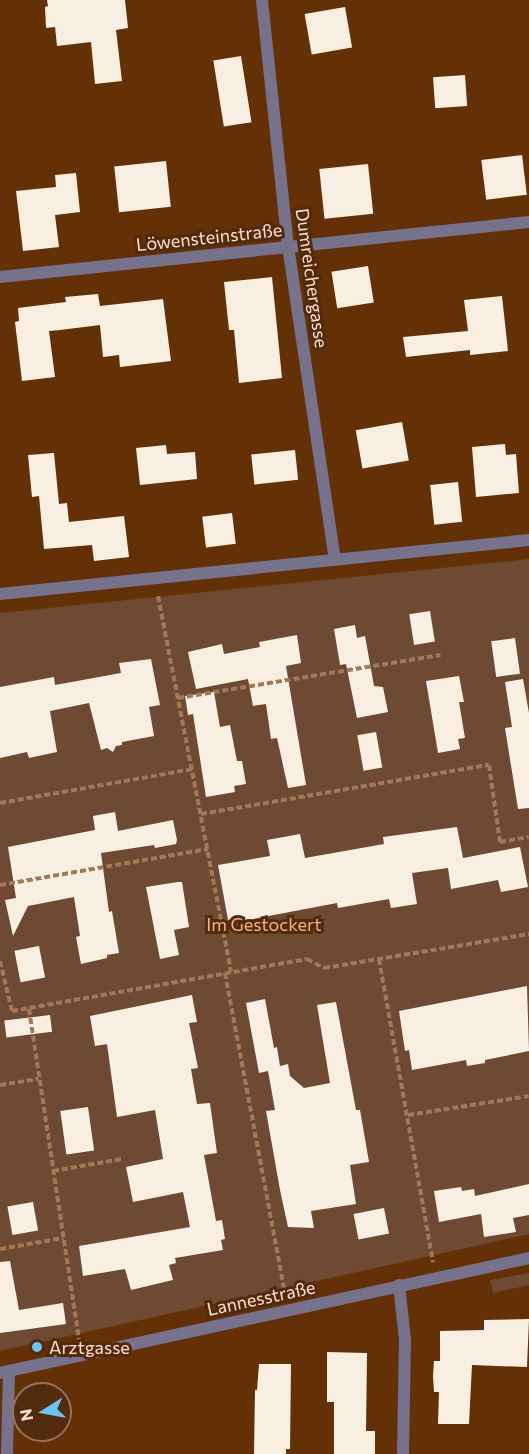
<!DOCTYPE html>
<meta charset="utf-8">
<style>
body{margin:0}
#map{position:relative;width:529px;height:1454px;overflow:hidden;background:#643006;font-family:Commissioner,sans-serif}
div>[style]{position:absolute}
.green>*{inset:0;background:#6f4a32}
.building>*{inset:0;background:#f8eee2;transform-origin:0 0}
.path>*{height:4px;margin-top:-2px;transform-origin:0;background:repeating-linear-gradient(90deg,#a47857 0 6px,transparent 0 9px)}
.street>*{height:12px;margin:-6px;padding:0 6px;transform-origin:6px;border-radius:6px;background:#76728c}
.dots>*{width:16px;height:16px;translate:-50% -50%;box-sizing:border-box;border:3px solid #522a0d;border-radius:50%}
span{translate:-50% -50%;white-space:nowrap;text-align:center;line-height:1.15;-webkit-text-stroke:6px #522a0d;paint-order:stroke}
.street-label{font-size:18px;color:#ffdeca}
.park-label{font-size:18px;color:#f9b183}
.poi-label{font-size:18px;color:#ffdeca}
.left{translate:0 -50%;text-align:left}
.north{position:absolute;left:12px;top:1382px;width:60px;height:60px;box-sizing:border-box;background:#522a0d;border:2px solid #977259;border-radius:50%;rotate:259deg;font-size:16px;font-weight:700;line-height:24px;text-align:center;color:#ffdeca}
.north::after{content:'';display:block;margin:auto;width:21px;height:27px;background:#6ac3f1;clip-path:polygon(50% 0,100% 100%,50% 72%,0 100%)}
</style>
<div id="map">
<div class="green">
<div style="clip-path:polygon(529px 559px,529px 1234px,0 1351px,0 613px)"></div>
<div style="clip-path:polygon(529px 1273px,529px 1285px,493px 1293px,490px 1280px)"></div>
</div>
<div class="building">
<div style="clip-path:polygon(47px 0,125px 0,128px 28px,116px 30px,122px 81px,95px 84px,91px 42px,57px 46px,55px 27px,46px 28px,45px 7px,48px 6px)"></div>
<div style="left:345px;top:7px;width:41px;height:41px;rotate:80deg"></div>
<div style="left:241px;top:56px;width:67px;height:28px;rotate:81deg"></div>
<div style="left:465px;top:75px;width:31px;height:32px;rotate:86deg"></div>
<div style="left:522px;top:155px;width:40px;height:41px;rotate:83deg"></div>
<div style="left:166px;top:161px;width:46px;height:52px;rotate:84deg"></div>
<div style="left:368px;top:164px;width:50px;height:49px;rotate:84deg"></div>
<div style="clip-path:polygon(76px 173px,80px 212px,55px 215px,59px 247px,23px 251px,16px 191px,56px 187px,55px 175px)"></div>
<div style="left:368px;top:266px;width:37px;height:37px;rotate:81deg"></div>
<div style="clip-path:polygon(272px 277px,282px 378px,239px 383px,234px 330px,229px 330px,224px 282px)"></div>
<div style="clip-path:polygon(98px 294px,100px 306px,163px 299px,171px 361px,120px 367px,119px 355px,103px 357px,100px 325px,60px 330px,49px 331px,55px 377px,22px 381px,15px 322px,19px 321px,18px 308px,66px 302px,65px 297px)"></div>
<div style="clip-path:polygon(502px 296px,508px 351px,470px 355px,470px 350px,406px 357px,403px 337px,468px 331px,464px 300px)"></div>
<div style="left:402px;top:422px;width:39px;height:47px;rotate:80deg"></div>
<div style="clip-path:polygon(505px 444px,506px 455px,516px 454px,519px 493px,476px 497px,472px 447px)"></div>
<div style="clip-path:polygon(166px 445px,167px 454px,195px 452px,197px 479px,140px 485px,136px 448px)"></div>
<div style="left:295px;top:450px;width:30px;height:44px;rotate:84deg"></div>
<div style="clip-path:polygon(54px 453px,59px 504px,67px 503px,69px 522px,124px 516px,129px 557px,94px 561px,92px 545px,44px 549px,39px 496px,32px 497px,28px 455px)"></div>
<div style="left:458px;top:482px;width:40px;height:28px;rotate:84deg"></div>
<div style="left:232px;top:513px;width:31px;height:30px;rotate:83deg"></div>
<div style="left:430px;top:611px;width:31px;height:21px;rotate:81deg"></div>
<div style="clip-path:polygon(355px 625px,357px 638px,365px 636px,374px 686px,383px 687px,388px 712px,357px 718px,346px 664px,340px 665px,334px 629px)"></div>
<div style="clip-path:polygon(297px 635px,301px 663px,286px 666px,306px 785px,288px 788px,277px 738px,271px 739px,266px 704px,253px 706px,248px 679px,196px 689px,188px 652px,222px 644px,224px 654px,260px 647px,259px 642px)"></div>
<div style="left:515px;top:638px;width:36px;height:24px;rotate:82deg"></div>
<div style="clip-path:polygon(151px 659px,160px 705px,149px 707px,154px 736px,122px 742px,122px 745px,116px 746px,113px 752px,107px 748px,101px 750px,89px 703px,50px 711px,57px 752px,29px 758px,27px 752px,0 758px,0 687px,54px 677px,55px 685px,121px 673px,119px 663px)"></div>
<div style="clip-path:polygon(459px 676px,464px 702px,459px 702px,465px 738px,458px 739px,460px 749px,438px 753px,426px 681px)"></div>
<div style="clip-path:polygon(523px 679px,529px 713px,529px 808px,518px 809px,505px 728px,512px 727px,505px 682px)"></div>
<div style="clip-path:polygon(214px 692px,220px 727px,230px 725px,237px 761px,242px 761px,246px 784px,234px 786px,235px 792px,206px 797px,193px 714px,188px 715px,185px 696px)"></div>
<div style="left:376px;top:732px;width:36px;height:19px;rotate:80deg"></div>
<div style="clip-path:polygon(115px 812px,118px 831px,173px 820px,177px 840px,176px 844px,155px 848px,154px 845px,101px 853px,109px 912px,112px 911px,119px 953px,107px 955px,107px 958px,81px 964px,76px 937px,80px 936px,74px 897px,28px 906px,13px 936px,5px 900px,16px 898px,8px 847px,95px 830px,93px 816px)"></div>
<div style="clip-path:polygon(457px 827px,463px 858px,520px 847px,528px 887px,501px 892px,498px 880px,451px 889px,448px 868px,412px 873px,417px 904px,391px 908px,389px 899px,338px 908px,337px 903px,237px 922px,237px 918px,228px 920px,218px 865px,270px 856px,267px 840px,300px 834px,305px 858px,384px 844px,383px 837px)"></div>
<div style="clip-path:polygon(178px 882px,182px 882px,189px 927px,174px 930px,179px 955px,160px 959px,146px 887px)"></div>
<div style="left:39px;top:946px;width:32px;height:25px;rotate:79deg"></div>
<div style="clip-path:polygon(527px 986px,529px 1051px,485px 1060px,485px 1063px,467px 1066px,466px 1060px,412px 1070px,409px 1050px,405px 1051px,399px 1011px)"></div>
<div style="clip-path:polygon(192px 995px,197px 1022px,189px 1023px,198px 1068px,191px 1069px,197px 1104px,210px 1103px,217px 1153px,204px 1155px,216px 1221px,222px 1220px,225px 1239px,221px 1240px,223px 1250px,175px 1258px,176px 1263px,169px 1265px,173px 1280px,131px 1290px,125px 1269px,83px 1276px,79px 1246px,190px 1227px,183px 1192px,133px 1202px,126px 1167px,163px 1159px,155px 1110px,117px 1117px,107px 1044px,95px 1046px,90px 1016px)"></div>
<div style="clip-path:polygon(265px 999px,274px 1048px,277px 1047px,280px 1066px,288px 1064px,290px 1076px,304px 1088px,330px 1083px,317px 1005px,336px 1002px,356px 1110px,360px 1110px,369px 1162px,350px 1165px,356px 1204px,311px 1211px,314px 1228px,288px 1227px,280px 1190px,266px 1111px,275px 1110px,268px 1071px,259px 1073px,246px 1003px)"></div>
<div style="left:50px;top:1015px;width:17px;height:46px;rotate:83deg"></div>
<div style="left:88px;top:1107px;width:44px;height:28px;rotate:82deg"></div>
<div style="clip-path:polygon(529px 1184px,529px 1215px,513px 1218px,516px 1232px,484px 1237px,481px 1214px,439px 1222px,434px 1191px,461px 1187px,462px 1191px,474px 1189px,475px 1196px)"></div>
<div style="left:33px;top:1202px;width:29px;height:26px;rotate:80deg"></div>
<div style="left:384px;top:1208px;width:26px;height:31px;rotate:79deg"></div>
<div style="clip-path:polygon(10px 1261px,19px 1310px,63px 1303px,66px 1324px,0 1333px,0 1262px)"></div>
<div style="clip-path:polygon(529px 1319px,527px 1367px,472px 1365px,469px 1424px,438px 1424px,439px 1392px,434px 1392px,433px 1376px,434px 1361px,440px 1361px,440px 1331px,484px 1330px,484px 1320px)"></div>
<div style="clip-path:polygon(327px 1352px,367px 1353px,366px 1431px,375px 1431px,375px 1454px,334px 1454px,334px 1402px,327px 1402px)"></div>
<div style="clip-path:polygon(259px 1364px,291px 1364px,290px 1449px,286px 1449px,286px 1454px,254px 1454px,255px 1390px,257px 1390px)"></div>
</div>
<div class="path">
<div style="left:158px;top:596px;width:383px;rotate:79deg"></div>
<div style="left:178px;top:698px;width:266px;rotate:-9.3deg"></div>
<div style="left:0;top:803px;width:195px;rotate:-10deg"></div>
<div style="left:201px;top:814px;width:292px;rotate:-9.7deg"></div>
<div style="left:489px;top:765px;width:78px;rotate:81.9deg"></div>
<div style="left:500px;top:842px;width:29px;rotate:-10deg"></div>
<div style="left:0;top:885px;width:211px;rotate:-9.8deg"></div>
<div style="left:379px;top:959px;width:308px;rotate:79.9deg"></div>
<div style="left:0;top:961px;width:51px;rotate:76.5deg"></div>
<div style="left:12px;top:1011px;width:300px;rotate:-10deg"></div>
<div style="left:307px;top:959px;width:19px;rotate:28deg"></div>
<div style="left:324px;top:968px;width:208px;rotate:-9.4deg"></div>
<div style="left:225px;top:973px;width:328px;rotate:79.4deg"></div>
<div style="left:29px;top:1009px;width:335px;rotate:81.4deg"></div>
<div style="left:0;top:1085px;width:39px;rotate:-9deg"></div>
<div style="left:408px;top:1115px;width:122px;rotate:-8.9deg"></div>
<div style="left:53px;top:1171px;width:70px;rotate:-9.9deg"></div>
<div style="left:0;top:1249px;width:64px;rotate:-9.9deg"></div>
</div>
<div class="street">
<div style="left:262px;top:0;width:247px;rotate:84deg"></div>
<div style="left:288px;top:246px;width:317px;rotate:81.5deg"></div>
<div style="left:0;top:277px;width:532px;rotate:-5.94deg"></div>
<div style="left:0;top:594px;width:532px;rotate:-5.83deg"></div>
<div style="left:399px;top:1285px;width:54px;rotate:83.7deg"></div>
<div style="left:405px;top:1339px;width:115px;rotate:91deg"></div>
<div style="left:0;top:1373px;width:541px;rotate:-12.26deg"></div>
<div style="left:7px;top:1454px;width:83px;rotate:-88.6deg"></div>
</div>
<div class="dots">
<div style="left:37px;top:1347px;background:#6ac3f1"></div>
</div>
<div class="street-label">
<span style="left:209px;top:237px;rotate:-6deg">Löwensteinstraße</span>
<span style="left:312px;top:278px;rotate:82deg">Dumreichergasse</span>
<span style="left:261px;top:1298px;rotate:-12deg">Lannesstraße</span>
</div>
<div class="park-label">
<span style="left:264px;top:924px">Im Gestockert</span>
</div>
<div class="poi-label">
<span class="left" style="left:49px;top:1347px">Arztgasse</span>
</div>
<div class="north">N</div>
</div>
